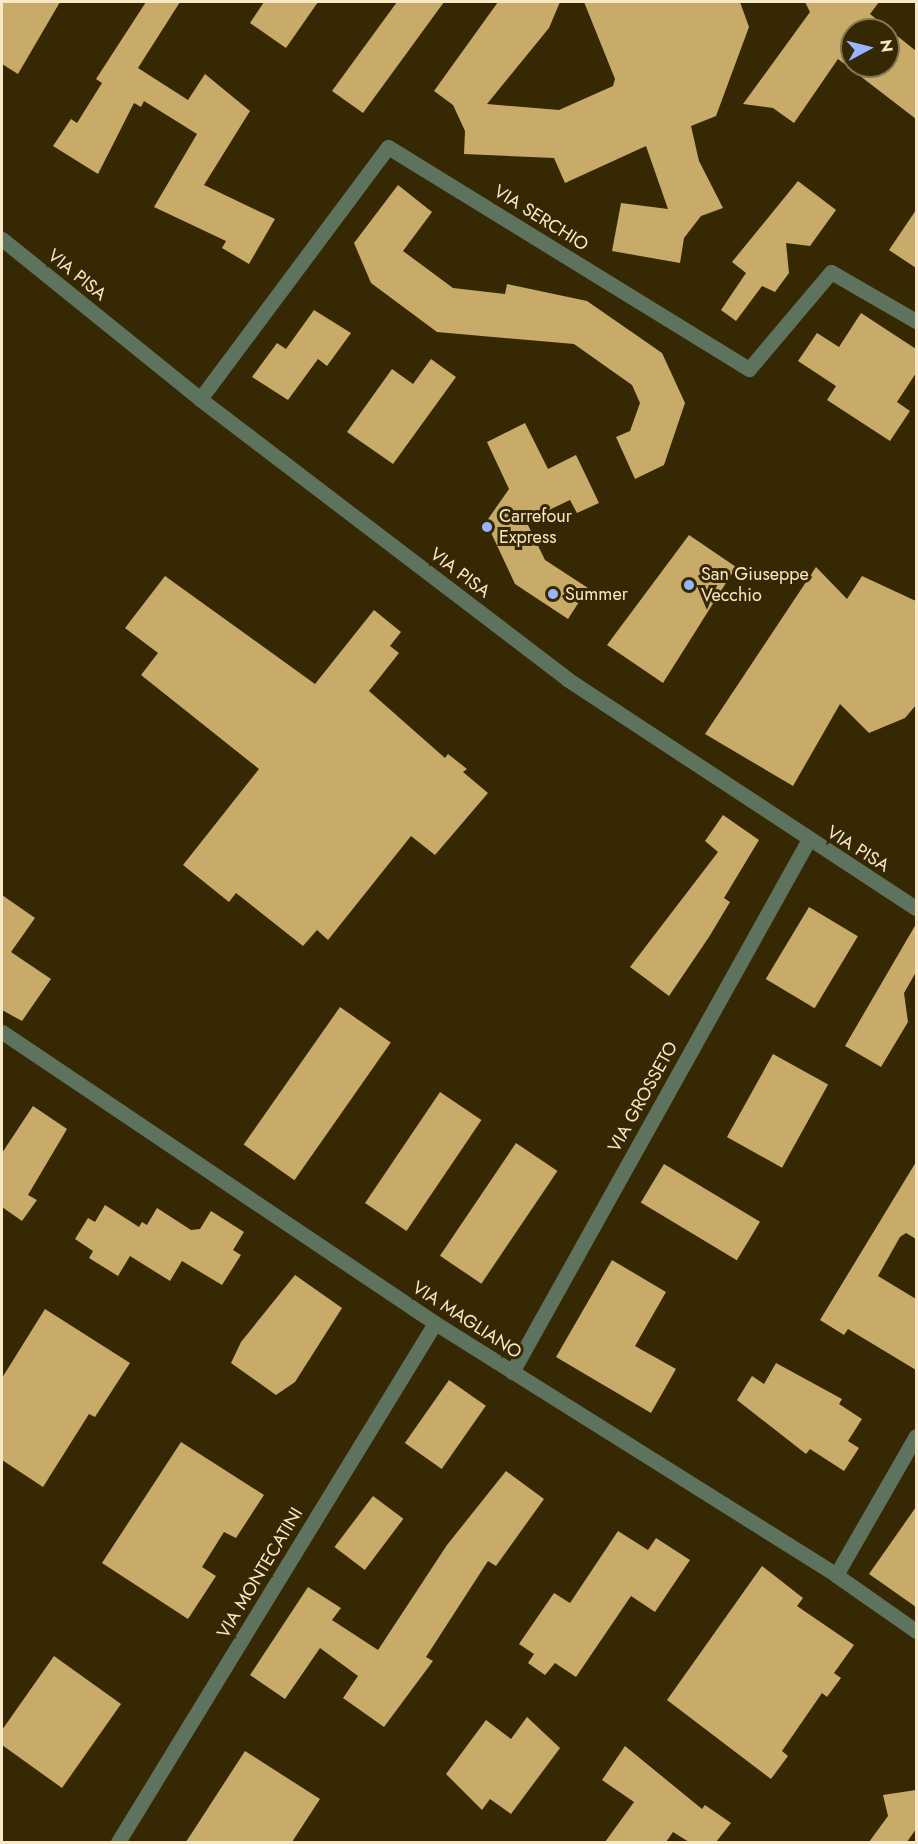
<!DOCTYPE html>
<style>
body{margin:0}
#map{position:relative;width:918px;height:1844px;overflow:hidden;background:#372804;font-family:Jost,sans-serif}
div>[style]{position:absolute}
.building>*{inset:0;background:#c9ab69;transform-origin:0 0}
.minor>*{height:15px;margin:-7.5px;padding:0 7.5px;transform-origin:7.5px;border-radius:7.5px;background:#5d735e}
.dots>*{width:16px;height:16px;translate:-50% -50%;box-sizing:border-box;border:3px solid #372804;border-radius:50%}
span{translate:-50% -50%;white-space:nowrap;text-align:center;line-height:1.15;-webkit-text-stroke:6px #372804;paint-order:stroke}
.street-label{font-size:18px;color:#f8e8c8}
.poi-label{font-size:18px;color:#f8e8c8}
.left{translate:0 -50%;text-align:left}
.frame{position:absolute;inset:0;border:3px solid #f8e8c8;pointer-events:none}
.north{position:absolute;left:840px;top:18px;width:60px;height:60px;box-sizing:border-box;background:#372804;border:2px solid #847552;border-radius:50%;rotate:83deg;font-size:16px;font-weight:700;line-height:24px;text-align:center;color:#f8e8c8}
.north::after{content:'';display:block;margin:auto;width:21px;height:27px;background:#97b6fd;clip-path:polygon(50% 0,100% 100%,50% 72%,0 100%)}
</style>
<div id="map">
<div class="building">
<div style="clip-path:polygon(2px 2px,60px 2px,18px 74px,2px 64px)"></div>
<div style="clip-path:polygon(146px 2px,180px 2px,138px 68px,188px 100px,205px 74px,250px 111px,204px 185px,275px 219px,249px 264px,222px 248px,226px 241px,154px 207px,197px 134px,144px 101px,141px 107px,134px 103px,98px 174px,53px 146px,71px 119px,77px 123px,102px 83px,96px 79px)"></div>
<div style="clip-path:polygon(264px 2px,318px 2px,286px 48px,250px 23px)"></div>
<div style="clip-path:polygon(397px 2px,444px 2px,363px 113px,332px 91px)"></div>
<div style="clip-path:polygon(498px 2px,560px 2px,549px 28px,487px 104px,559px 110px,613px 86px,615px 79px,584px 2px,740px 2px,749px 27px,716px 116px,691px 126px,699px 161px,723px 208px,701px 216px,684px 238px,680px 263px,612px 251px,621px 203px,668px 209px,646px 146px,565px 183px,554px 158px,464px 154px,465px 131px,453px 105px,434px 91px)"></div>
<div style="clip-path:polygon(evenodd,805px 2px,879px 2px,870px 14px,916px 51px,916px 119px,838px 59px,794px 123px,773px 108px,743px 104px,810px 12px,805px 2px,852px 30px,888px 30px,888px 66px,852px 66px,852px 30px)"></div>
<div style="clip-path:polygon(798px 181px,836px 210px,810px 246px,786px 243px,789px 273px,775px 292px,762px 286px,736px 321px,721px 310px,746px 273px,732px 262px)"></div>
<div style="clip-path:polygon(398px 185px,432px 212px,403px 251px,453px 288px,505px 294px,507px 284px,587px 301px,662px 353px,685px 403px,664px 465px,635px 479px,616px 437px,630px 431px,640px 403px,632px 385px,574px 344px,437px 332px,371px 283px,354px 243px)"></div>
<div style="clip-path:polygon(916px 210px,916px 268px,889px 250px)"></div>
<div style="clip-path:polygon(314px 310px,351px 333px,327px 366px,318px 359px,288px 400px,252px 377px,277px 343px,286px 349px)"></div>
<div style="clip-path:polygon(861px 313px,916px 349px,916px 373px,897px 402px,910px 411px,890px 441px,827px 400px,836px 386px,798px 361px,817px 333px,839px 347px)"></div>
<div style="clip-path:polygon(431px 359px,456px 377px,393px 464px,347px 432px,392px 369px,413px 384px)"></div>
<div style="clip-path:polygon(525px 423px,548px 469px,576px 455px,599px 503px,577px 513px,570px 500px,526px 521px,545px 560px,588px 588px,568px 619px,515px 584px,486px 522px,509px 489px,487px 442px)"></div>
<div style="clip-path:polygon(689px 535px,736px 567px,663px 683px,607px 645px)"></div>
<div style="clip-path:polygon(816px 567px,847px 599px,862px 576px,916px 601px,916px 705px,905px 718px,869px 733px,840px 704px,793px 786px,705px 734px)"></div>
<div style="clip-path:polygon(165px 576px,315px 684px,374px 610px,401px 632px,390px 646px,399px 653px,369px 691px,445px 758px,448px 754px,467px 769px,463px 772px,488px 793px,435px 855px,411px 836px,328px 940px,317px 930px,303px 946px,236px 893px,229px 902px,183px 865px,259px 769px,141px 675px,158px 653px,125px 628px)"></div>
<div style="clip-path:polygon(723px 815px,759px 840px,724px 898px,730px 902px,709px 937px,669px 996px,630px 967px,718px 852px,705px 841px)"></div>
<div style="clip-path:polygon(2px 895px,35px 918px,11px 952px,51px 979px,22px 1021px,2px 1010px)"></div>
<div style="left:809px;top:907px;width:57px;height:84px;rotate:31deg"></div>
<div style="clip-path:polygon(916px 924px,916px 972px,904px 993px,908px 1022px,881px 1067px,845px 1046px)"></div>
<div style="left:340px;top:1007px;width:62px;height:168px;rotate:35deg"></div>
<div style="left:773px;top:1054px;width:63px;height:95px;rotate:29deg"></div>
<div style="left:440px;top:1092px;width:50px;height:134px;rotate:34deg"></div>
<div style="clip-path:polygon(33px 1106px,67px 1129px,28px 1195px,37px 1200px,22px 1221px,2px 1207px,2px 1153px)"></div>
<div style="left:516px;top:1143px;width:50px;height:136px;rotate:34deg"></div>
<div style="clip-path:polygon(916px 1162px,916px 1239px,906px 1233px,900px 1237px,878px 1276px,916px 1299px,916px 1370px,848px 1329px,844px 1335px,820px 1320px)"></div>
<div style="left:664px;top:1164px;width:112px;height:45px;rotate:31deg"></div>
<div style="clip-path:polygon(105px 1205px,139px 1227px,142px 1222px,147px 1225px,157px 1208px,191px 1230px,200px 1229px,211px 1211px,244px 1232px,233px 1250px,241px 1255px,222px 1285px,182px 1261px,170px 1281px,130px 1256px,118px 1276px,89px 1258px,93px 1251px,75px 1239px,88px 1218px,95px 1222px)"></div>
<div style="clip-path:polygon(612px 1260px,666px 1292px,635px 1346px,676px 1369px,651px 1413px,556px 1357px)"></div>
<div style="clip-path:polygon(295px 1275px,342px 1308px,295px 1382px,276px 1395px,231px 1363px,241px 1342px)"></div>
<div style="clip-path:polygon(45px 1309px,130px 1363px,95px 1417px,89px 1414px,43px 1487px,2px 1460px,2px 1378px)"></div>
<div style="clip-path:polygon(776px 1363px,842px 1399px,839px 1404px,862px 1419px,848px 1441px,859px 1448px,844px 1471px,810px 1449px,806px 1454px,737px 1400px,752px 1376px,764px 1384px)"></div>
<div style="left:449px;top:1380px;width:45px;height:77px;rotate:35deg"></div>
<div style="clip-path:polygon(181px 1442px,264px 1495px,236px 1538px,224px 1532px,202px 1567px,216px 1576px,188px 1619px,102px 1563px)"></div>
<div style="clip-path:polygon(506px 1471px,544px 1499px,496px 1566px,488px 1561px,426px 1657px,433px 1661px,384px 1727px,343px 1698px,358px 1676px,320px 1648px,285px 1699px,250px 1675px,308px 1587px,341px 1608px,332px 1620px,378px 1650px,447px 1545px)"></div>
<div style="left:373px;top:1496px;width:38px;height:64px;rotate:37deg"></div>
<div style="clip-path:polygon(916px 1507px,916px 1607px,869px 1574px)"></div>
<div style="clip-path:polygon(618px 1531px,648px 1550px,656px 1538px,690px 1560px,655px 1612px,631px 1596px,576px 1677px,555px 1663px,545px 1675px,528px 1663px,534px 1654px,519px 1644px,554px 1593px,570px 1603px)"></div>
<div style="clip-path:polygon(762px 1566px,803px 1598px,797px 1606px,854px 1645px,834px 1673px,841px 1678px,827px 1697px,822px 1693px,782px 1751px,788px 1756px,771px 1779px,667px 1700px)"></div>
<div style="clip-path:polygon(54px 1656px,121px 1704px,62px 1788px,2px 1745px,2px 1730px)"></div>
<div style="clip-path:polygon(527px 1717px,560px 1748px,511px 1814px,490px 1799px,482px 1810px,446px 1774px,486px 1720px,511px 1739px)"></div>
<div style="clip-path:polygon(625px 1746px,702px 1809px,705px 1805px,731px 1823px,716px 1842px,689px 1842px,673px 1832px,666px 1842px,605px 1842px,634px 1802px,602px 1780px)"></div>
<div style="clip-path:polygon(245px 1751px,320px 1799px,292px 1842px,186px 1842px)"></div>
<div style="clip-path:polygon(916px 1790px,916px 1829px,907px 1842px,869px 1842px,888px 1816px,883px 1795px)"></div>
</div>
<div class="minor">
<div style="left:2px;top:239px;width:255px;rotate:38.9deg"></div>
<div style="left:200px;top:399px;width:462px;rotate:37.3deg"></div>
<div style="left:567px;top:679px;width:417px;rotate:33.3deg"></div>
<div style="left:200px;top:399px;width:314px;rotate:-53.3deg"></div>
<div style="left:388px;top:147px;width:424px;rotate:31.6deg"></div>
<div style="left:749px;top:369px;width:127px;rotate:-49.8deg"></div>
<div style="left:831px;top:272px;width:98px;rotate:30deg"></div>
<div style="left:2px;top:1032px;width:522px;rotate:33.9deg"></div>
<div style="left:435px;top:1323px;width:474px;rotate:32.1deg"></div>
<div style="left:836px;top:1575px;width:98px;rotate:35deg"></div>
<div style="left:512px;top:1372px;width:608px;rotate:-60.86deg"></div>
<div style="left:836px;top:1575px;width:160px;rotate:-60.1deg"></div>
<div style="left:118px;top:1842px;width:608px;rotate:-58.58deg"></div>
</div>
<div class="dots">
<div style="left:487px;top:527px;background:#97b6fd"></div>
<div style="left:689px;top:585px;background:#97b6fd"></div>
<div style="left:553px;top:594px;background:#97b6fd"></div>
</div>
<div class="street-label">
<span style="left:541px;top:218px;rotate:32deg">VIA SERCHIO</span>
<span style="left:77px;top:275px;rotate:39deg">VIA PISA</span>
<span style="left:460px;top:573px;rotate:37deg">VIA PISA</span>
<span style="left:858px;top:849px;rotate:32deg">VIA PISA</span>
<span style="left:643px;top:1097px;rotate:-61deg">VIA GROSSETO</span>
<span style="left:467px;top:1320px;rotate:33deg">VIA MAGLIANO</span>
<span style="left:260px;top:1573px;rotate:-59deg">VIA MONTECATINI</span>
</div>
<div class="poi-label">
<span class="left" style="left:499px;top:527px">Carrefour<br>Express</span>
<span class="left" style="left:701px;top:585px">San Giuseppe<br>Vecchio</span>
<span class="left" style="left:565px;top:594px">Summer</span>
</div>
<div class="frame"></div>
<div class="north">N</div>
</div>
